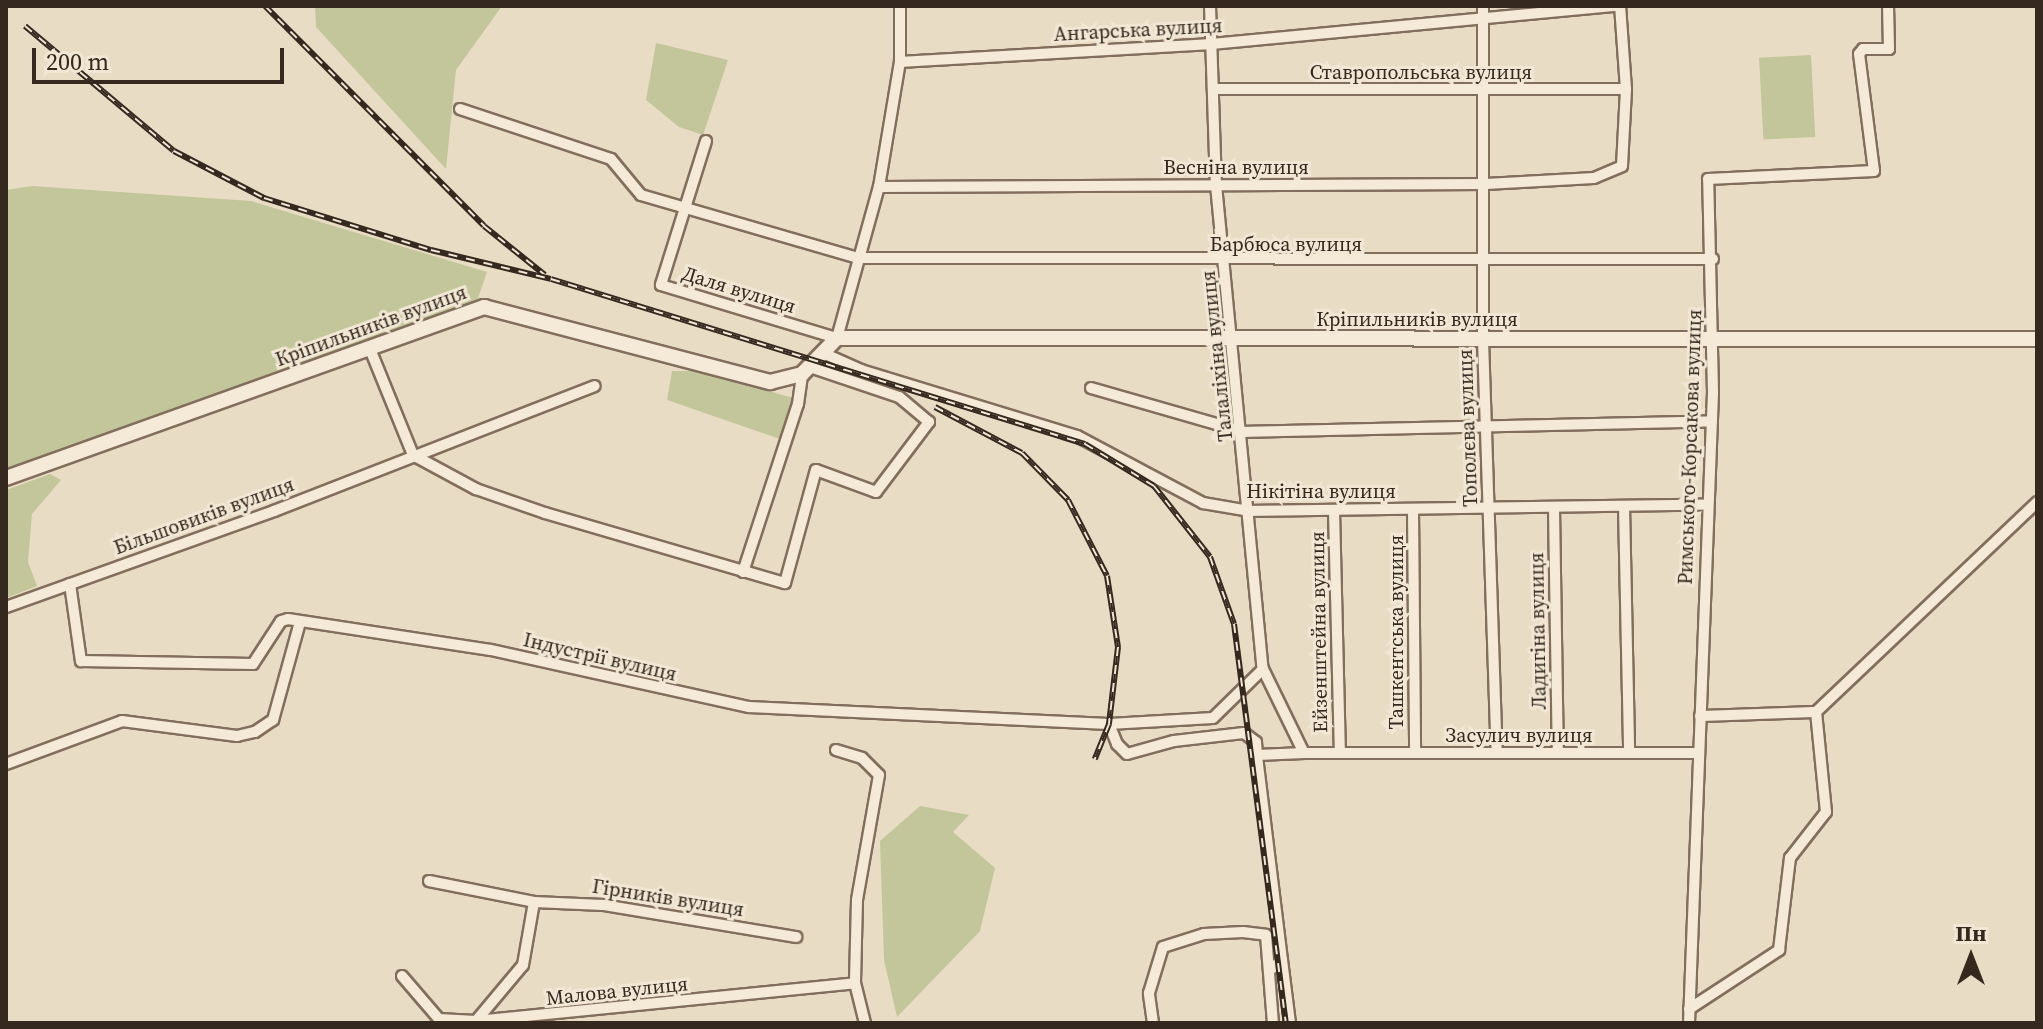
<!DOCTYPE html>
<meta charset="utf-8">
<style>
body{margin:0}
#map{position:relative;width:2043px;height:1029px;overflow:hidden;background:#e9dcc5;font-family:"Source Serif 4",serif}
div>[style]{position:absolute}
.green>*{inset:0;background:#c3c69a;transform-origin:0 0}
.roads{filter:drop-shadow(2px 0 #826e5d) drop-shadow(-2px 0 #826e5d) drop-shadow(0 2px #826e5d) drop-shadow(0 -2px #826e5d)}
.street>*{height:10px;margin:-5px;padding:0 5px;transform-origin:5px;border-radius:5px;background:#f5ead7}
.secondary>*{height:14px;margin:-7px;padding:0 7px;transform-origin:7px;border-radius:7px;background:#f5ead7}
.rail>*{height:6px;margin-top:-3px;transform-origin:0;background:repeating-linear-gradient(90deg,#f1e7d4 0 9px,#34281f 0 18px);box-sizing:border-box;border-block:2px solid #34281f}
span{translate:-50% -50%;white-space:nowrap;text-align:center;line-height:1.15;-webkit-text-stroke:6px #f1e7d4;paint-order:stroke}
.street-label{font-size:20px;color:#34281f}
.frame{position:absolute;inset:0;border:8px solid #34281f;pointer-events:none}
.north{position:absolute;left:1931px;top:917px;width:80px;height:80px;-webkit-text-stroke:6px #f1e7d4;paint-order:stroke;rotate:0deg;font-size:22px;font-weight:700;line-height:32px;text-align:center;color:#34281f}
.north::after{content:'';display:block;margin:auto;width:28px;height:36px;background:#34281f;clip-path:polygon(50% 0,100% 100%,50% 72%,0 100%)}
.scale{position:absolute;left:32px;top:48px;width:252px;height:36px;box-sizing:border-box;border:4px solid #34281f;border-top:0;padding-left:10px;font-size:24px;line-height:28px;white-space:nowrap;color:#34281f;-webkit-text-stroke:6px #f1e7d4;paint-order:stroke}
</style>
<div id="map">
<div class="green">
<div style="clip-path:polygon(315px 6px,502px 6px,456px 70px,446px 169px,316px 27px)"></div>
<div style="clip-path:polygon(656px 43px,728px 60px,703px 135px,679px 127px,646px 100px)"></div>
<div style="left:1811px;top:55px;width:82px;height:52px;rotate:87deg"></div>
<div style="clip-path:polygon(32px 186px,251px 201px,487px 272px,477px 301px,6px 471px,6px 190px)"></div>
<div style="clip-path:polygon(672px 371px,696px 371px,794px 398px,780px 439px,667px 400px)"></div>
<div style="clip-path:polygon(50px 474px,61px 480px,32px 514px,28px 562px,37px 586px,6px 598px,6px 490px)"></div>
<div style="clip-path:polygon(920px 806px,969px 815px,953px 832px,995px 868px,980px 931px,897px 1017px,884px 960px,880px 841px)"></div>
</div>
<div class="roads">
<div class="street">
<div style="left:1210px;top:6px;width:179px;rotate:88.1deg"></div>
<div style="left:1216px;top:185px;width:486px;rotate:84.5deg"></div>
<div style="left:1263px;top:669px;width:93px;rotate:64deg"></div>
<div style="left:1304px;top:753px;width:394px"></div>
<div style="left:1483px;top:6px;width:334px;rotate:90deg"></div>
<div style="left:1483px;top:340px;width:413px;rotate:88.1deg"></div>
<div style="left:900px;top:62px;width:312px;rotate:-3.3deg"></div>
<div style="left:1211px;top:44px;width:407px;rotate:-5.4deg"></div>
<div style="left:1215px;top:89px;width:411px"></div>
<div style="left:460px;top:109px;width:159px;rotate:18.3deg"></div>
<div style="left:611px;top:159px;width:47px;rotate:50.2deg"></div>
<div style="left:641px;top:195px;width:226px;rotate:16.2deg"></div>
<div style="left:858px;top:258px;width:855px;rotate:0.07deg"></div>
<div style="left:706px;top:141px;width:151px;rotate:107.4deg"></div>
<div style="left:661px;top:285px;width:184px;rotate:16.8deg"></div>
<div style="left:837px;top:338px;width:157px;rotate:-74.5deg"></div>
<div style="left:879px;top:187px;width:127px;rotate:-80.5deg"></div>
<div style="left:900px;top:62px;width:56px;rotate:-90deg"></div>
<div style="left:879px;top:187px;width:607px;rotate:-0.28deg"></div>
<div style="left:1486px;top:184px;width:108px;rotate:-3.2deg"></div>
<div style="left:1594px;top:178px;width:30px;rotate:-23deg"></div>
<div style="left:1622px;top:166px;width:77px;rotate:-87deg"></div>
<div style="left:1626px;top:89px;width:83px;rotate:-94.1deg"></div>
<div style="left:370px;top:349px;width:114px;rotate:67.9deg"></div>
<div style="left:413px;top:455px;width:72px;rotate:28.4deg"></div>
<div style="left:476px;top:489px;width:73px;rotate:19.2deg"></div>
<div style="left:545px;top:513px;width:250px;rotate:16.3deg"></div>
<div style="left:785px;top:583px;width:117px;rotate:-74.7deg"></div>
<div style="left:816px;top:470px;width:64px;rotate:20.1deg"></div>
<div style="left:876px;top:492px;width:88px;rotate:-52.9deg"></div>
<div style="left:929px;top:422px;width:39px;rotate:-140deg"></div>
<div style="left:899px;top:397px;width:94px;rotate:-161.4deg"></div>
<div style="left:823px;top:353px;width:42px;rotate:24.1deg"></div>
<div style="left:861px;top:370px;width:226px;rotate:17deg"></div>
<div style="left:1077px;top:436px;width:143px;rotate:28deg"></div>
<div style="left:1203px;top:503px;width:48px;rotate:9.7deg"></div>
<div style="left:1250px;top:511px;width:456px;rotate:-0.8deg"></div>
<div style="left:1091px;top:388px;width:159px;rotate:16deg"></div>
<div style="left:1244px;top:432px;width:468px;rotate:-1.3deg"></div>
<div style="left:1624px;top:506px;width:247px;rotate:88.8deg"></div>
<div style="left:1554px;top:509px;width:244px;rotate:89.1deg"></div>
<div style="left:1413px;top:510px;width:243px;rotate:89.5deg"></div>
<div style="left:1334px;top:511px;width:242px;rotate:88.6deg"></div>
<div style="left:743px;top:572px;width:177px;rotate:-71.9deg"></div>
<div style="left:798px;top:404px;width:30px;rotate:-82deg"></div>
<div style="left:70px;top:584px;width:78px;rotate:81.9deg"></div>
<div style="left:81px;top:661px;width:172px;rotate:1deg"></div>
<div style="left:253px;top:664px;width:51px;rotate:-56.9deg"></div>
<div style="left:281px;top:621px;width:7px;rotate:-16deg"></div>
<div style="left:288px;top:619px;width:205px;rotate:8.7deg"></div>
<div style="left:491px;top:650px;width:264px;rotate:12.5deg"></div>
<div style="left:749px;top:707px;width:360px;rotate:2.7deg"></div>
<div style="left:1109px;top:724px;width:104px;rotate:-3.3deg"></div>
<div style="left:1213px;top:718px;width:70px;rotate:-44.4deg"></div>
<div style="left:6px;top:607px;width:285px;rotate:-19.7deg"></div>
<div style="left:274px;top:511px;width:344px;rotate:-21.3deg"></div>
<div style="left:1700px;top:716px;width:116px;rotate:-2deg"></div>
<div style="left:1816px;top:712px;width:305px;rotate:-43.5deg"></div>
<div style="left:1109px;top:724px;width:22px;rotate:68deg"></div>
<div style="left:1117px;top:744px;width:14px;rotate:45deg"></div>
<div style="left:1127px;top:754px;width:49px;rotate:-15.5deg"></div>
<div style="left:1174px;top:741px;width:70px;rotate:-6.5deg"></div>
<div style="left:1244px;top:733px;width:15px;rotate:37deg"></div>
<div style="left:1256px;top:742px;width:13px;rotate:86deg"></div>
<div style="left:836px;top:750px;width:27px;rotate:17deg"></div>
<div style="left:862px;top:758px;width:24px;rotate:45deg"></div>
<div style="left:879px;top:775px;width:127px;rotate:100deg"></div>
<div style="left:857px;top:900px;width:83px;rotate:91.4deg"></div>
<div style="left:855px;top:983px;width:41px;rotate:76deg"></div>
<div style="left:6px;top:764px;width:124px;rotate:-20.3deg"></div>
<div style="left:122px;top:721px;width:116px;rotate:7.4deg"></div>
<div style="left:237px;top:736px;width:18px;rotate:-13deg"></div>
<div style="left:255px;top:732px;width:22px;rotate:-34deg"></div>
<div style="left:273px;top:720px;width:102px;rotate:-74.6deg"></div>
<div style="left:429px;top:881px;width:107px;rotate:11.3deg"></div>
<div style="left:534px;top:902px;width:69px;rotate:2.5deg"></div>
<div style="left:603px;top:905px;width:196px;rotate:9.4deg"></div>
<div style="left:1282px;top:960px;width:64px;rotate:82.8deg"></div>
<div style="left:1271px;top:969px;width:14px;rotate:-39deg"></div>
<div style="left:1282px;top:960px;width:207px;rotate:-97deg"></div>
<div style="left:1257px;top:755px;width:47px;rotate:-2.4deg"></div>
<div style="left:402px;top:976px;width:57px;rotate:49.3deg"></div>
<div style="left:439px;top:1019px;width:37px;rotate:3deg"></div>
<div style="left:476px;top:1021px;width:381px;rotate:-5.7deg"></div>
<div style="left:1689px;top:1009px;width:108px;rotate:-33.2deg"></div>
<div style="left:1779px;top:950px;width:93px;rotate:-83.2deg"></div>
<div style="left:1790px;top:858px;width:58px;rotate:-52deg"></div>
<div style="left:1826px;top:812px;width:100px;rotate:-95.7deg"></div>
<div style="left:476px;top:1021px;width:73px;rotate:-50deg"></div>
<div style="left:523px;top:965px;width:64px;rotate:-80.1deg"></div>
<div style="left:1153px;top:1023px;width:30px;rotate:-98deg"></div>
<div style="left:1149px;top:993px;width:48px;rotate:-73.1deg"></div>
<div style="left:1163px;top:947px;width:43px;rotate:-17.6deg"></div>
<div style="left:1204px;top:934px;width:39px;rotate:-3deg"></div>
<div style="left:1243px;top:932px;width:23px;rotate:7deg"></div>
<div style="left:1266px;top:935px;width:88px;rotate:85.5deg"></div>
<div style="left:1689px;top:1023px;width:631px;rotate:-87.82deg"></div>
<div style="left:1713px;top:392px;width:213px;rotate:-91.3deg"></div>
<div style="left:1708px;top:179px;width:166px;rotate:-2.8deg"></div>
<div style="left:1874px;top:171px;width:118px;rotate:-97.3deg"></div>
<div style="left:1859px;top:54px;width:6px;rotate:-51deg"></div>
<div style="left:1863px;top:49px;width:26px"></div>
<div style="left:1889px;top:49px;width:43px;rotate:-91.3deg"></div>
</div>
<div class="secondary">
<div style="left:6px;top:478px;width:508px;rotate:-19.68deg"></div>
<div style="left:484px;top:307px;width:296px;rotate:14.7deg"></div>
<div style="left:770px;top:382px;width:33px;rotate:-14deg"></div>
<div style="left:802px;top:374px;width:50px;rotate:-45.8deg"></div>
<div style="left:837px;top:338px;width:1200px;rotate:0.05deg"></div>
</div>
</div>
<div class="rail">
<div style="left:265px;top:6px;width:310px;rotate:45.1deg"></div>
<div style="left:484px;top:226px;width:78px;rotate:38.8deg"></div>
<div style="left:25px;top:26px;width:194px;rotate:40deg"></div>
<div style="left:174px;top:151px;width:102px;rotate:27.6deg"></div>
<div style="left:264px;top:198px;width:175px;rotate:17.3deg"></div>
<div style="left:431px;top:250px;width:123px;rotate:13.6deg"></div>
<div style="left:551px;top:279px;width:559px;rotate:17.17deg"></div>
<div style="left:1085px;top:444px;width:81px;rotate:31.3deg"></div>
<div style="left:1154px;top:486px;width:90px;rotate:51.7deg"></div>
<div style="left:1210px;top:557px;width:71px;rotate:70.3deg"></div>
<div style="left:1234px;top:624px;width:402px;rotate:82.6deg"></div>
<div style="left:935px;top:407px;width:98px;rotate:27.9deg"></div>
<div style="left:1022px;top:453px;width:66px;rotate:45.6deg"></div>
<div style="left:1068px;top:500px;width:85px;rotate:62.8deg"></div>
<div style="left:1107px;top:576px;width:72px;rotate:81.2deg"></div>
<div style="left:1118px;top:647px;width:78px;rotate:96.7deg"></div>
<div style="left:1109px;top:724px;width:38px;rotate:112deg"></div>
</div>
<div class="street-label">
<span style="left:1138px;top:30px;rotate:-3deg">Ангарська вулиця</span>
<span style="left:1421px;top:72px">Ставропольська вулиця</span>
<span style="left:1236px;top:167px">Весніна вулиця</span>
<span style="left:1286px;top:244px">Барбюса вулиця</span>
<span style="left:739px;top:290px;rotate:17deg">Даля вулиця</span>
<span style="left:1417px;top:319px">Кріпильників вулиця</span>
<span style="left:371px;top:326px;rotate:-20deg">Кріпильників вулиця</span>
<span style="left:1217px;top:356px;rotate:-96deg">Талаліхіна вулиця</span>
<span style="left:1468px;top:428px;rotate:-92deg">Тополєва вулиця</span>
<span style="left:1690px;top:447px;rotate:-88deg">Римського-Корсакова вулиця</span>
<span style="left:1321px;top:491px">Нікітіна вулиця</span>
<span style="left:204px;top:516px;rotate:-20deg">Більшовиків вулиця</span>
<span style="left:1538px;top:631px;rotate:-91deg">Ладигіна вулиця</span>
<span style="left:1319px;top:632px;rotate:-91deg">Ейзенштейна вулиця</span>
<span style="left:1396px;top:632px;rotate:-90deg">Ташкентська вулиця</span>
<span style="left:600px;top:657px;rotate:13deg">Індустрії вулиця</span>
<span style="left:1519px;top:735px">Засулич вулиця</span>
<span style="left:668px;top:898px;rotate:9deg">Гірників вулиця</span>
<span style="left:617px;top:991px;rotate:-6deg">Малова вулиця</span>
</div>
<div class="frame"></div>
<div class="north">Пн</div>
<div class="scale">200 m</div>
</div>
